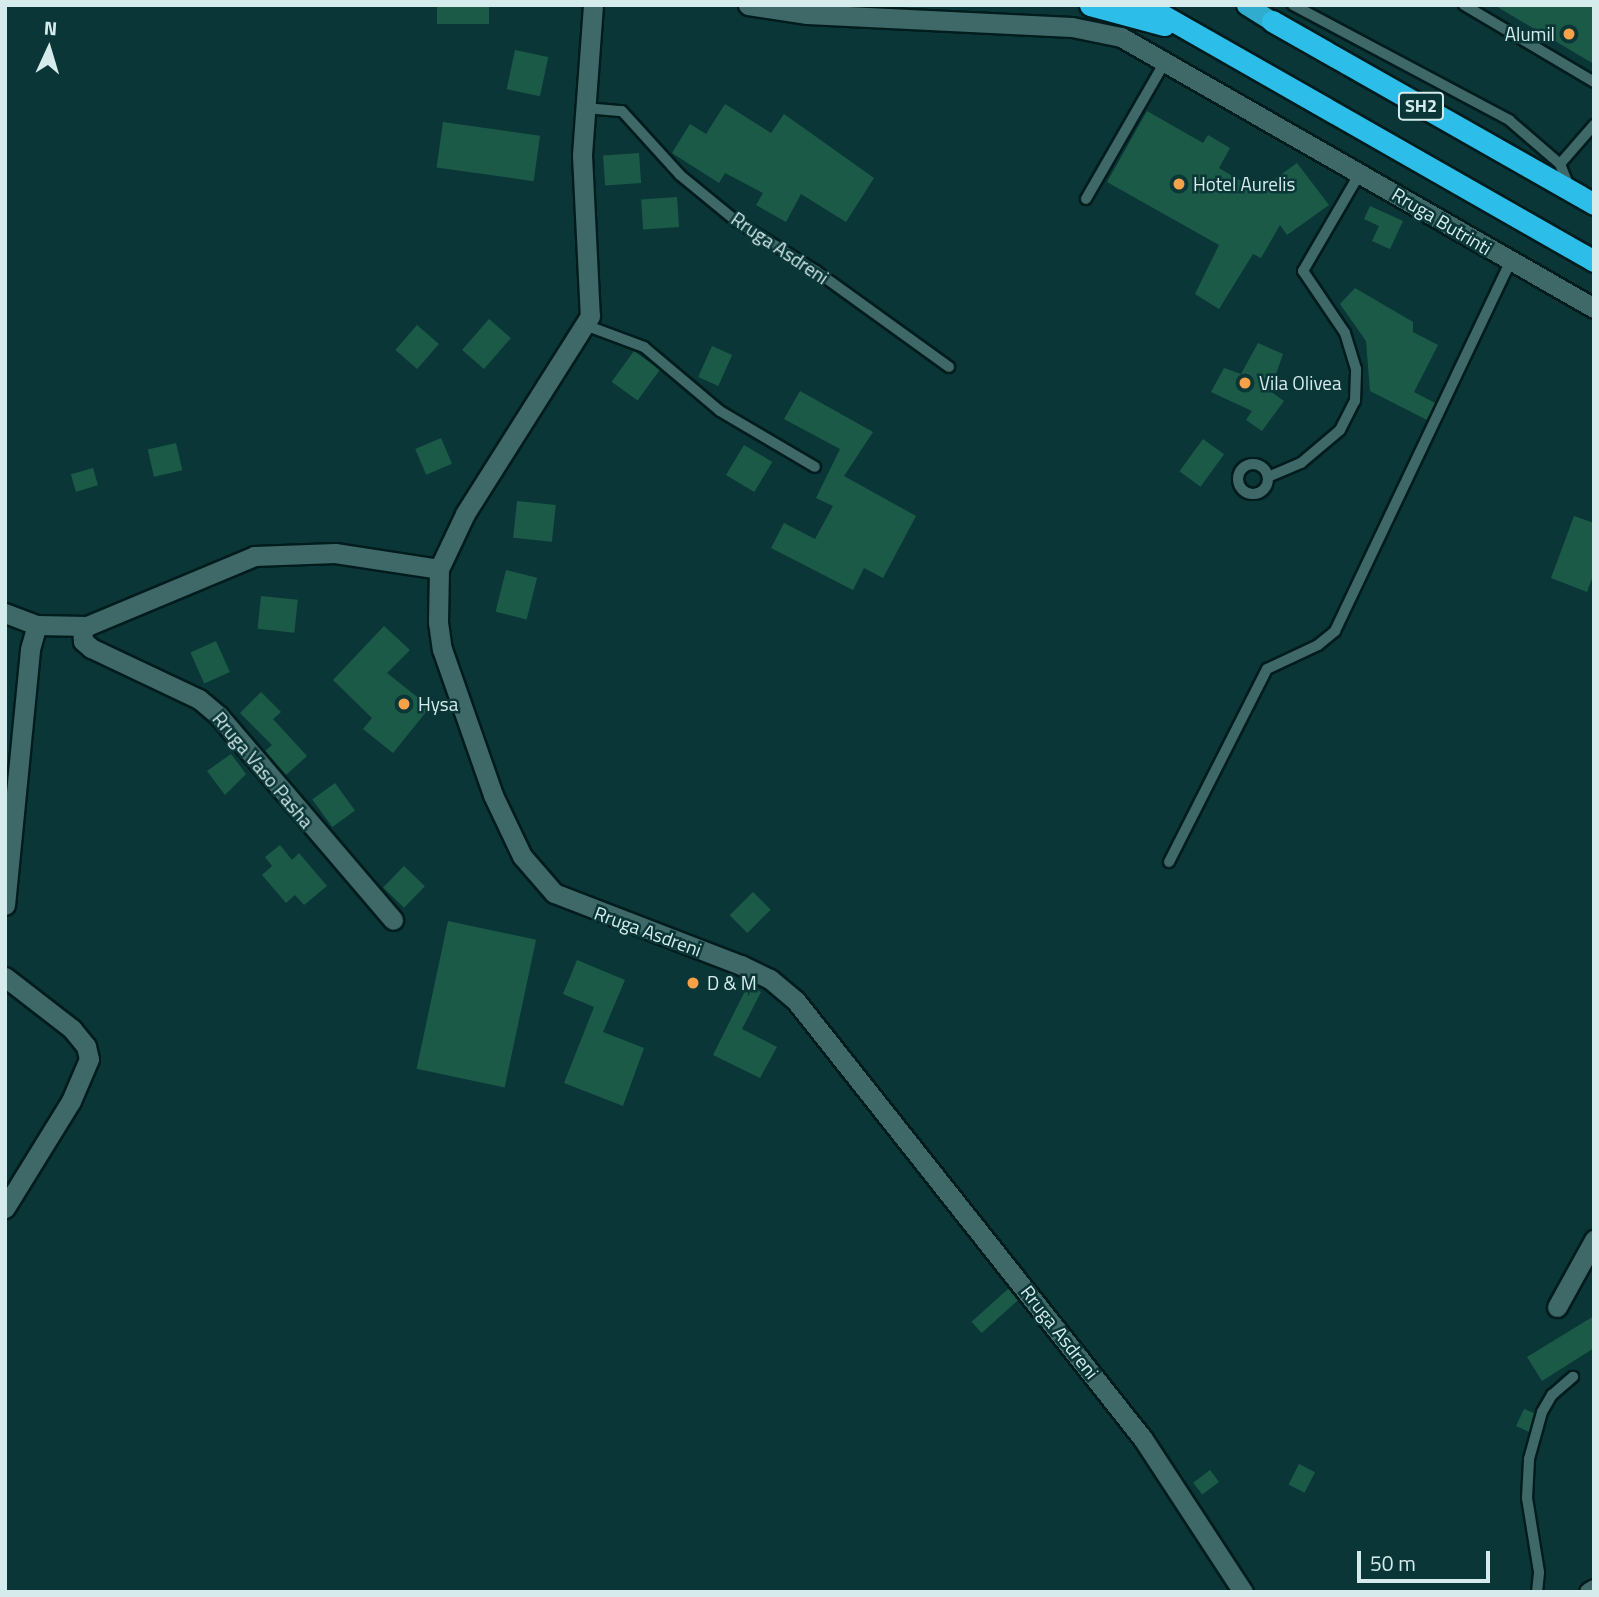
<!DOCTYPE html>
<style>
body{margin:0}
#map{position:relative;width:1599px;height:1597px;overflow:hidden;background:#0a3637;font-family:"Titillium Web",sans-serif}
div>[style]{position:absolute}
.building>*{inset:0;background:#1c5a48;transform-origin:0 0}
.roads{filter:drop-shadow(2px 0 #001c1d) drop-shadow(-2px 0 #001c1d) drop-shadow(0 2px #001c1d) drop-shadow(0 -2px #001c1d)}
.service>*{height:10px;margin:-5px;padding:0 5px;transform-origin:5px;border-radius:5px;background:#3f6868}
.service>.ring{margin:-5px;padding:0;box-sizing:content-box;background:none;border:10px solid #3f6868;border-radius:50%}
.minor>*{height:19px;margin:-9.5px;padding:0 9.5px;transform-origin:9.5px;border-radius:9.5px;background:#3f6868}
.tertiary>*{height:19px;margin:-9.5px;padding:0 9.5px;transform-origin:9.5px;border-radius:9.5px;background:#3f6868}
.secondary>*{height:19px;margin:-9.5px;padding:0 9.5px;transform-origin:9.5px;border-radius:9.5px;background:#3f6868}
.trunk>*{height:19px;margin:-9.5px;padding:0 9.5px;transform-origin:9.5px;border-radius:9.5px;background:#30acce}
.motorway>*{height:21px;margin:-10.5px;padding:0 10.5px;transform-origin:10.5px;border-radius:10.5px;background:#2cbde8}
.dots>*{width:19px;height:19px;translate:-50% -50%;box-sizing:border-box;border:4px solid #0a3637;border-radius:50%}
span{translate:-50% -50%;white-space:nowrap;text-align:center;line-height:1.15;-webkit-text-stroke:5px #0a3637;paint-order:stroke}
.shield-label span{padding:2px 5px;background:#0a3637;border:2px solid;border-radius:5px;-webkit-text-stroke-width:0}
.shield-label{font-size:18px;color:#d6ecec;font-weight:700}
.poi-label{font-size:19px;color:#d6ecec}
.right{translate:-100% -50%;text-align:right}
.left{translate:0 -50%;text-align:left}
.street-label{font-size:19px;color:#d6ecec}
.frame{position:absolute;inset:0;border:7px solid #d6ecec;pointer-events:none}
.north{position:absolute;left:14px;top:14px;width:70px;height:70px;-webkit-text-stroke:5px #0a3637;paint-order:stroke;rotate:4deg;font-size:19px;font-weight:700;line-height:28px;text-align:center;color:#d6ecec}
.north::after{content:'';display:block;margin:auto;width:24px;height:32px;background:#d6ecec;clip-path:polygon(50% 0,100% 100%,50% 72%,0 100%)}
.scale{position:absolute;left:1357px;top:1551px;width:133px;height:32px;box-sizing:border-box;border:4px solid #d6ecec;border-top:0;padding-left:9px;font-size:21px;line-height:24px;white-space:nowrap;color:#d6ecec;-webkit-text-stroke:5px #0a3637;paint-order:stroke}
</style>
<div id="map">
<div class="building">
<div style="left:437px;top:5px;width:52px;height:19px"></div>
<div style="clip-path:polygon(1494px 5px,1594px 5px,1594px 64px)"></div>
<div style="left:515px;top:50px;width:34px;height:40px;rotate:12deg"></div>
<div style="clip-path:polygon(725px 104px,771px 133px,784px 114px,874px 178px,846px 222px,801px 194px,786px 222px,756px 205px,763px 193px,725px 173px,719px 183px,672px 153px,690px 124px,706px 134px)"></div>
<div style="clip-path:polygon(1147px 111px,1203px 143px,1208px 135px,1230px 148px,1219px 168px,1258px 191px,1297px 163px,1329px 205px,1287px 235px,1280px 225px,1261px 258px,1253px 254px,1219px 309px,1195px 294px,1219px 245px,1107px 182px)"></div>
<div style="left:443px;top:122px;width:98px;height:46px;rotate:8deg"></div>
<div style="left:639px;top:153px;width:30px;height:36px;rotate:86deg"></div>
<div style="left:677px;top:197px;width:30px;height:36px;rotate:86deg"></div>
<div style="clip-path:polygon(1370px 206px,1403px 221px,1390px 249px,1372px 241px,1379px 226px,1364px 219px)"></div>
<div style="clip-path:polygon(1355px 288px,1413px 322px,1413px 332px,1438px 345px,1414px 392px,1435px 403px,1427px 420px,1370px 391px,1366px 341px,1340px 304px)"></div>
<div style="left:489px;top:319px;width:29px;height:41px;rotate:41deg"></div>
<div style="left:417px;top:325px;width:29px;height:33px;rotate:41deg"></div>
<div style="clip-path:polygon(1258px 343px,1283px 354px,1270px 391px,1284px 401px,1262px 431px,1246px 420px,1252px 411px,1211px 392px,1224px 368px,1241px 374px)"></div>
<div style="left:712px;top:346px;width:22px;height:34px;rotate:24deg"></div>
<div style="left:634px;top:351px;width:32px;height:38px;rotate:36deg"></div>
<div style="clip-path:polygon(800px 391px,873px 432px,844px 476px,916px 516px,883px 578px,864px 568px,853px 590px,771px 548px,784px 523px,815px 539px,833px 506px,816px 498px,840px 449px,784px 419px)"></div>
<div style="left:441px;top:438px;width:28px;height:28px;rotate:67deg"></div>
<div style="left:1203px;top:439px;width:26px;height:40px;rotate:36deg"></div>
<div style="left:176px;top:443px;width:28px;height:29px;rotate:77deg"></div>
<div style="left:744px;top:445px;width:33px;height:35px;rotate:31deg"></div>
<div style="left:93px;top:468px;width:18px;height:23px;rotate:74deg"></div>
<div style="left:517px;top:501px;width:39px;height:37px;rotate:6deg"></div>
<div style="clip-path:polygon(1574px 516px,1594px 523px,1594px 573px,1587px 592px,1551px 578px)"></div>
<div style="left:506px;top:570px;width:32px;height:43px;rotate:14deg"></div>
<div style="left:261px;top:596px;width:37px;height:33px;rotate:6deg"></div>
<div style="clip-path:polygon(384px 626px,410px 650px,387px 673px,430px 707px,393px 753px,363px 729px,372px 718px,333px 680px)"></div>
<div style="left:216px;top:641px;width:34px;height:28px;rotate:66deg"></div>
<div style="clip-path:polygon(261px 692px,281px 712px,273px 719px,307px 756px,286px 775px,265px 751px,272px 745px,240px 713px)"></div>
<div style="clip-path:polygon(231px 754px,246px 774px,225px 795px,207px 771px)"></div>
<div style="left:335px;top:783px;width:34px;height:28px;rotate:54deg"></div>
<div style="clip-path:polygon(280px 845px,292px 860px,299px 853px,327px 886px,304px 905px,295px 895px,286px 903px,262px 875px,272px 866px,265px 857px)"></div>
<div style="left:404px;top:866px;width:29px;height:30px;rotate:44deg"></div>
<div style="left:753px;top:892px;width:25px;height:33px;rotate:45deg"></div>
<div style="left:448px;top:921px;width:90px;height:151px;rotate:12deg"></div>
<div style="clip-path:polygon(577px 960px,625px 980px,603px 1032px,644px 1048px,623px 1106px,564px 1083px,594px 1007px,563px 994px)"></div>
<div style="clip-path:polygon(748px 985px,761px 992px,742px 1029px,777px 1047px,760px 1078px,713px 1055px)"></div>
<div style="left:1008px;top:1289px;width:15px;height:49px;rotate:48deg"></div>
<div style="clip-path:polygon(1594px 1316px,1594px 1348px,1542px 1381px,1527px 1357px)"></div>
<div style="clip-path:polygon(1524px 1409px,1534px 1413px,1529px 1432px,1516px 1426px)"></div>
<div style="left:1299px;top:1464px;width:18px;height:23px;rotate:27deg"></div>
<div style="left:1210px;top:1470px;width:15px;height:21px;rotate:53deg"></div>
</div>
<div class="roads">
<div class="service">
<div style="left:1293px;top:5px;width:245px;rotate:28deg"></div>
<div style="left:1509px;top:120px;width:67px;rotate:40.8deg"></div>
<div style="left:1560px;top:164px;width:24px;rotate:68deg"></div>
<div style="left:1464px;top:5px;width:151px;rotate:30.6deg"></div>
<div style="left:585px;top:108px;width:37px;rotate:5deg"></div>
<div style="left:622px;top:111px;width:86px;rotate:47.8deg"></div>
<div style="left:680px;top:175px;width:72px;rotate:39.4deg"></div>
<div style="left:736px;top:221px;width:94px;rotate:32deg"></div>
<div style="left:816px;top:271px;width:164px;rotate:35.8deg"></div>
<div style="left:1560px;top:164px;width:52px;rotate:-48.9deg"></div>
<div style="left:1086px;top:199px;width:160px;rotate:-60.1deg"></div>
<div style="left:585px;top:325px;width:63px;rotate:20.4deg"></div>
<div style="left:644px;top:347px;width:99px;rotate:40.1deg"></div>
<div style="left:720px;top:411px;width:110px;rotate:30.5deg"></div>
<div class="ring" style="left:1238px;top:464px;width:20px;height:20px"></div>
<div style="left:1268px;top:477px;width:36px;rotate:-23deg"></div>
<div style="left:1301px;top:463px;width:51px;rotate:-40.2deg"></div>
<div style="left:1340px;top:430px;width:33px;rotate:-63deg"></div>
<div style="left:1355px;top:401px;width:32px;rotate:-88deg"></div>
<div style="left:1356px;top:369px;width:38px;rotate:-107deg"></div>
<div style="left:1345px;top:333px;width:75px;rotate:-124.1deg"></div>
<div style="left:1303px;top:271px;width:113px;rotate:-59.8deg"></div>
<div style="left:1169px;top:862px;width:216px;rotate:-63.1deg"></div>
<div style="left:1267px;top:669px;width:56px;rotate:-25.2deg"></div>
<div style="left:1318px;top:645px;width:22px;rotate:-39deg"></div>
<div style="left:1335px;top:631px;width:410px;rotate:-64.6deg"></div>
<div style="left:1537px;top:1592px;width:20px;rotate:-84deg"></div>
<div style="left:1539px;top:1572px;width:75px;rotate:-99.2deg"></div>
<div style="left:1527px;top:1498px;width:39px;rotate:-87deg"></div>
<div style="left:1529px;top:1459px;width:49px;rotate:-74.5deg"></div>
<div style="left:1542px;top:1412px;width:20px;rotate:-60deg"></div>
<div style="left:1552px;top:1395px;width:28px;rotate:-41deg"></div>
</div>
<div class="minor">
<div style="left:5px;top:613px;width:34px;rotate:21deg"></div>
<div style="left:37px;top:625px;width:50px;rotate:1.1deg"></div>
<div style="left:87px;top:626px;width:181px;rotate:-22.7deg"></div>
<div style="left:254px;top:556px;width:81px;rotate:-2.1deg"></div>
<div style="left:335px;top:553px;width:105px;rotate:8.7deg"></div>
<div style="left:82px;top:627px;width:14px;rotate:86deg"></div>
<div style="left:83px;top:641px;width:11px;rotate:41deg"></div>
<div style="left:91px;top:648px;width:119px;rotate:25.3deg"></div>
<div style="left:199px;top:699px;width:26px;rotate:40deg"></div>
<div style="left:219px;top:716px;width:268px;rotate:49.5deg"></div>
<div style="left:5px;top:905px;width:257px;rotate:-84.4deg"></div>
<div style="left:30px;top:649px;width:25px;rotate:-74deg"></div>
<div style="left:5px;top:977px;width:85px;rotate:37.8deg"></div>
<div style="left:72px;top:1029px;width:22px;rotate:51deg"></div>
<div style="left:86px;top:1046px;width:13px;rotate:77deg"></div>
<div style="left:89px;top:1059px;width:46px;rotate:113.2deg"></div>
<div style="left:71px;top:1101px;width:126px;rotate:121.7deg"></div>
<div style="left:1557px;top:1307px;width:77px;rotate:-61.1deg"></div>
</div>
<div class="tertiary">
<div style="left:593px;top:5px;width:150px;rotate:94.2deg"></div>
<div style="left:582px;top:155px;width:161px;rotate:87.2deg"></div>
<div style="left:590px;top:316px;width:234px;rotate:122.3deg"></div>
<div style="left:465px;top:514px;width:61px;rotate:115.3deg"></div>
<div style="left:439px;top:569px;width:53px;rotate:91.1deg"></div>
<div style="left:438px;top:622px;width:27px;rotate:82deg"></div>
<div style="left:442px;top:649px;width:155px;rotate:70.7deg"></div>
<div style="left:493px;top:795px;width:68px;rotate:64.6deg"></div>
<div style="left:522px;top:856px;width:49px;rotate:49.1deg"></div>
<div style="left:554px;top:893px;width:200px;rotate:21.1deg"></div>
<div style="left:741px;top:965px;width:32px;rotate:26deg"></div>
<div style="left:770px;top:979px;width:34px;rotate:40deg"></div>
<div style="left:796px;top:1001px;width:559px;rotate:51.61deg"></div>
<div style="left:1143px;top:1439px;width:183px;rotate:56.8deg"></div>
<div style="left:1589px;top:1592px;width:6px;rotate:-31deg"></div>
</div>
<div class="secondary">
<div style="left:748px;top:5px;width:60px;rotate:8.7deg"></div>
<div style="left:807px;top:14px;width:265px;rotate:2.8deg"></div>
<div style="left:1072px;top:27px;width:50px;rotate:11.5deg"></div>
<div style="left:1121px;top:37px;width:545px;rotate:29.81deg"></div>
</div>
<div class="trunk">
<div style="left:1246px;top:5px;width:31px;rotate:32deg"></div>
</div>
<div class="motorway">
<div style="left:1090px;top:5px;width:77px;rotate:15.1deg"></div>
<div style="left:1145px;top:5px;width:517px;rotate:29.69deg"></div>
<div style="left:1272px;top:21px;width:370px;rotate:29.6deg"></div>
</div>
</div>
<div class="dots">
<div style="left:1569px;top:34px;background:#f7a149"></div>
<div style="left:1179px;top:184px;background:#f7a149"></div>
<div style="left:1245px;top:383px;background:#f7a149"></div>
<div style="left:404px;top:704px;background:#f7a149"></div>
<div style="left:693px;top:983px;background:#f7a149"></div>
</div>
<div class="shield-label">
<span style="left:1421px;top:106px">SH2</span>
</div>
<div class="poi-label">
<span class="right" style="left:1555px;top:34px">Alumil</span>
<span class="left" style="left:1193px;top:184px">Hotel Aurelis</span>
<span class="left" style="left:1259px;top:383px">Vila Olivea</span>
<span class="left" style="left:418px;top:704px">Hysa</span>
<span class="left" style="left:707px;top:983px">D &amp; M</span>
</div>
<div class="street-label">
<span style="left:1442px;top:221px;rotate:31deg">Rruga Butrinti</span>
<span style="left:780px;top:248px;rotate:34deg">Rruga Asdreni</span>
<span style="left:263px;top:770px;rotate:50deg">Rruga Vaso Pasha</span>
<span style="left:648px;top:931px;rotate:20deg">Rruga Asdreni</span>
<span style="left:1060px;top:1332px;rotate:52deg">Rruga Asdreni</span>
</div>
<div class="frame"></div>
<div class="north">N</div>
<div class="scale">50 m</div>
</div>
